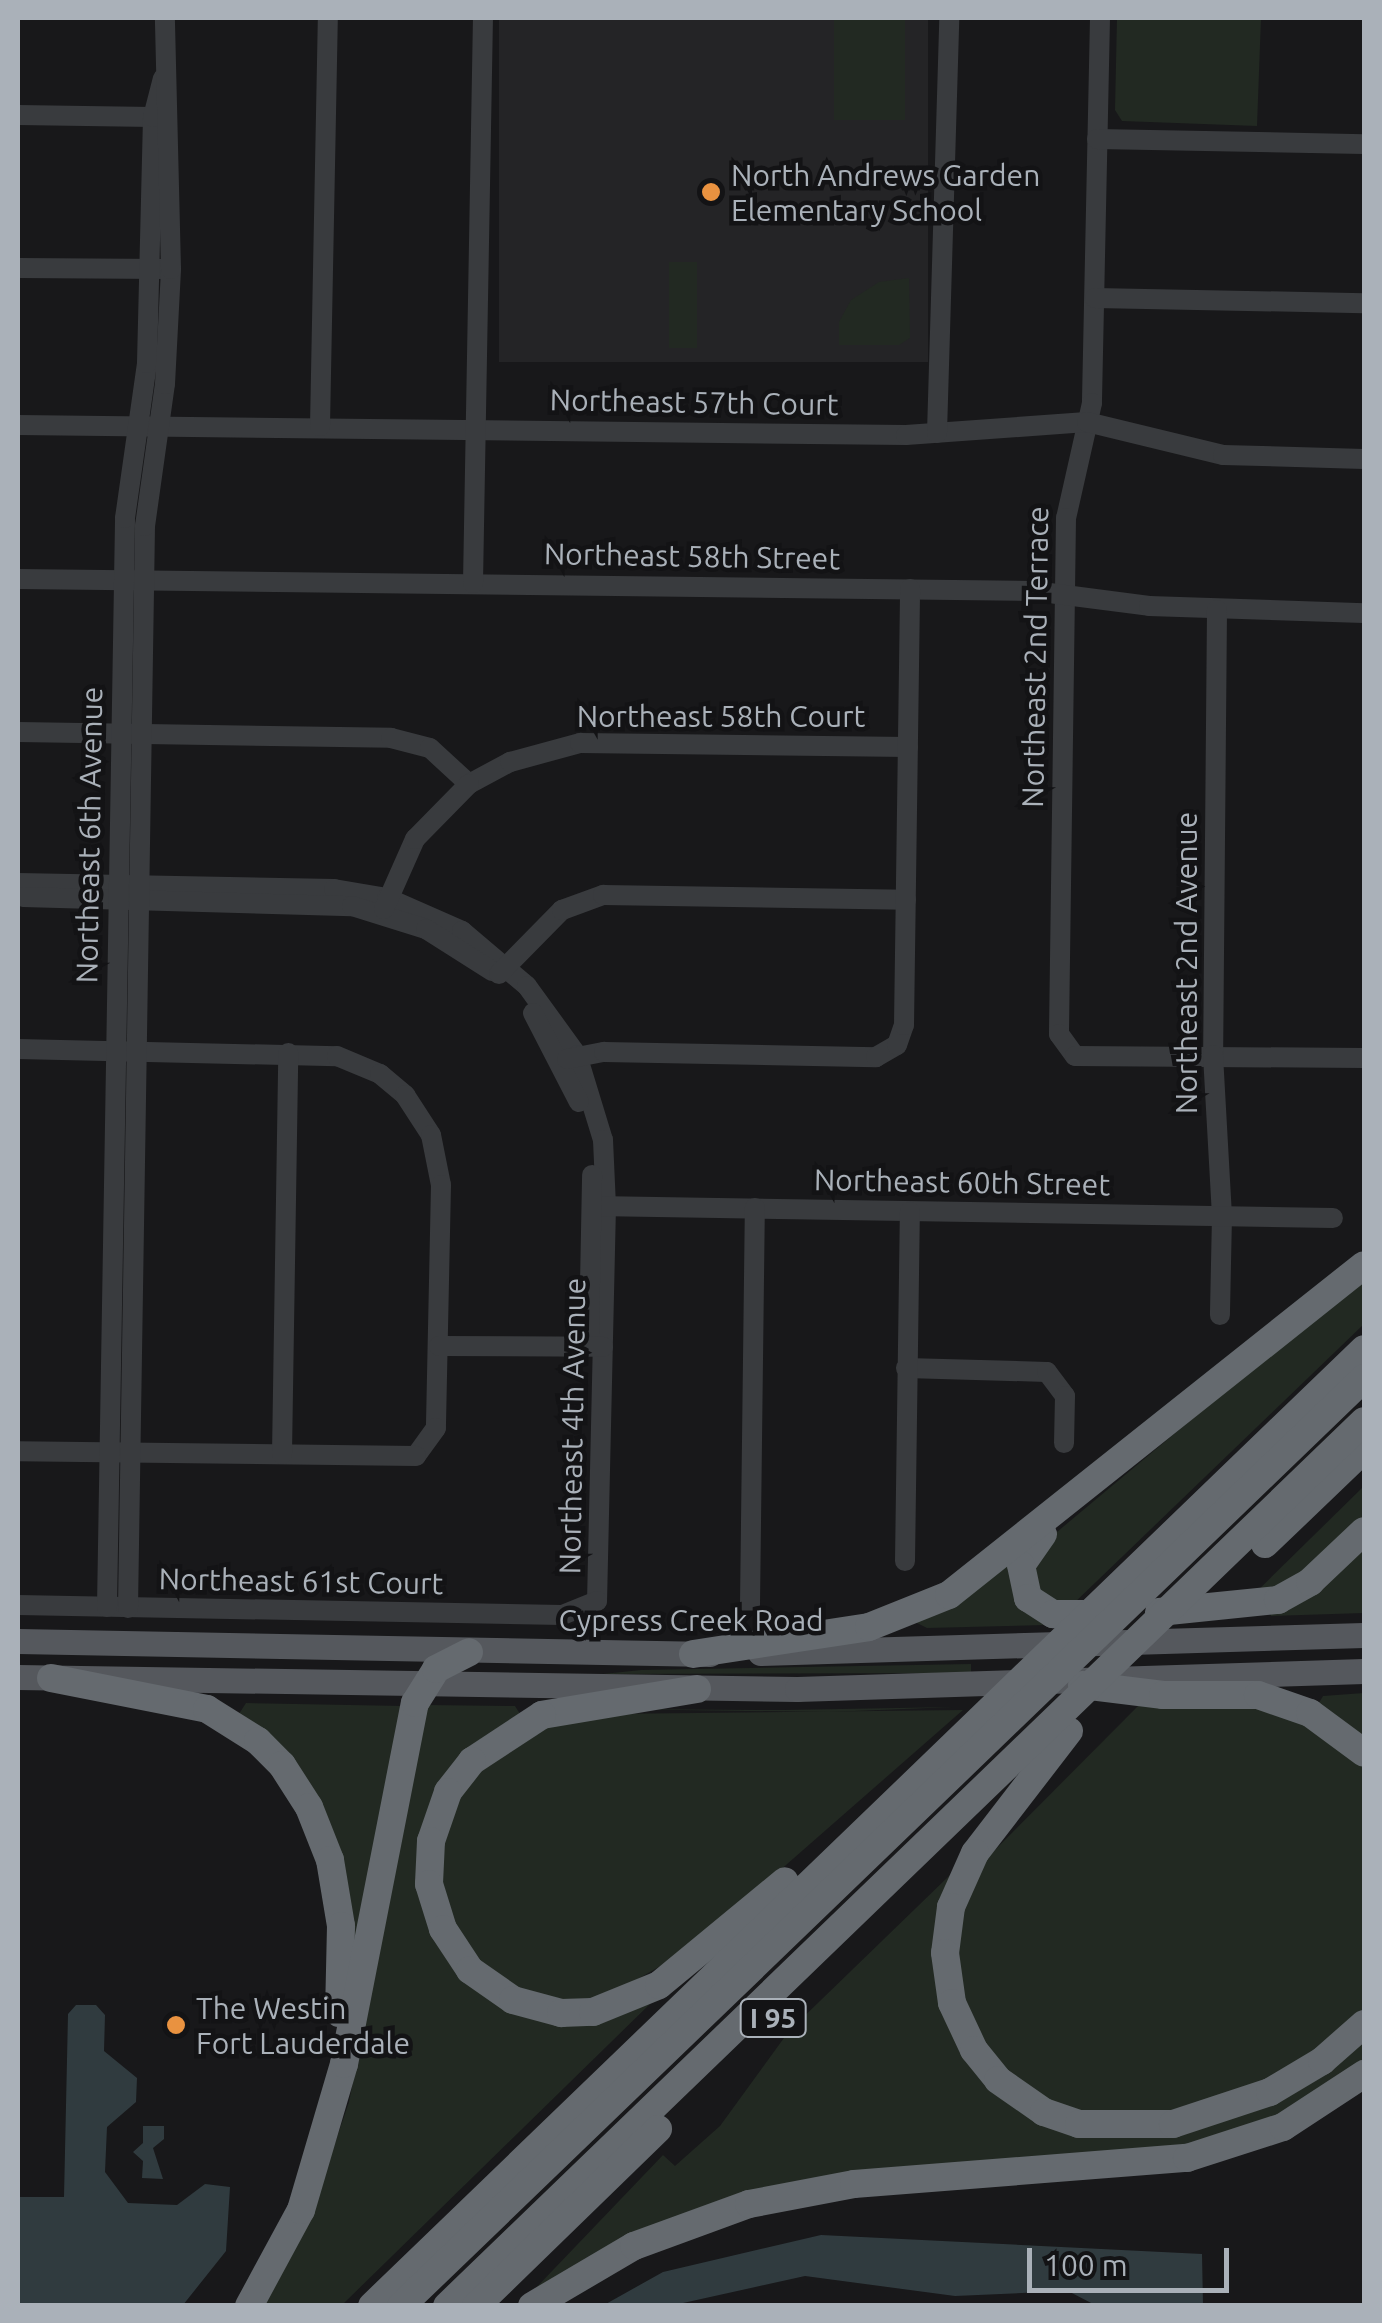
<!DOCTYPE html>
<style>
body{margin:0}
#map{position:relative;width:1382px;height:2323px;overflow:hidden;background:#18181a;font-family:Ubuntu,sans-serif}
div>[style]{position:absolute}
.built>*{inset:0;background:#242426;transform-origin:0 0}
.green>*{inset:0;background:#222922;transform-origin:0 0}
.water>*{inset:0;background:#303b3f}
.minor>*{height:20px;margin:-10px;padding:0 10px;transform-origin:10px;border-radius:10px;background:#393b3e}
.major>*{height:25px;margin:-12.5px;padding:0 12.5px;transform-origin:12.5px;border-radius:12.5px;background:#55585d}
.highway>*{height:28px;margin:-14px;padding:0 14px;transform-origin:14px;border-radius:14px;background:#656a6f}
.dots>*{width:28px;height:28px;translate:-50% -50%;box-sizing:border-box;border:5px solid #131315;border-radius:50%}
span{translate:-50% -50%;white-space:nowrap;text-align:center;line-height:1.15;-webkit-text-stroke:9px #131315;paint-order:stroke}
.shield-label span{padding:2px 8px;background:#131315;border:2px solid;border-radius:8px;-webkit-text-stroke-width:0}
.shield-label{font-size:28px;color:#aab1b9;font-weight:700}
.poi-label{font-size:30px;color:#aab1b9}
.left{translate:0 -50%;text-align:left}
.street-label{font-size:30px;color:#aab1b9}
.frame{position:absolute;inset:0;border:20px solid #aab1b9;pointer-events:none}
.scale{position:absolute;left:1027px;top:2248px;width:202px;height:45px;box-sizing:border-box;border:5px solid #aab1b9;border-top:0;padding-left:12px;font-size:30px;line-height:35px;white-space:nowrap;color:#aab1b9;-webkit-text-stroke:8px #131315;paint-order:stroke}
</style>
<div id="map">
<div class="built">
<div style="left:499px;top:18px;width:429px;height:344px"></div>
</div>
<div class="green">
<div style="left:834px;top:18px;width:71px;height:102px"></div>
<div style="clip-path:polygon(1117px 18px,1261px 18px,1257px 126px,1122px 121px,1115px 110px)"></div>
<div style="left:669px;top:262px;width:28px;height:86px"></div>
<div style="clip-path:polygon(909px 278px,910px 338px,899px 345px,839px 345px,839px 322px,851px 300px,879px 282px)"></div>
<div style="clip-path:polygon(1364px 1275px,1364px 1324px,1071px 1606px,1036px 1594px,1032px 1557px,1039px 1547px)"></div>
<div style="clip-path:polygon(1364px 1486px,1364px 1519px,1299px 1579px,1250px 1598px)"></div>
<div style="clip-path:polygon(1364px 1542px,1364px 1613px,1271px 1616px,1270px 1613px)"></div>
<div style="clip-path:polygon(1006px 1561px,1046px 1625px,927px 1628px,913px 1621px)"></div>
<div style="clip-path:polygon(971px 1664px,971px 1673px,603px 1674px,641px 1670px)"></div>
<div style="clip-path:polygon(1364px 1693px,1364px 1744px,1316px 1708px,1323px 1696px)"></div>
<div style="clip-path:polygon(246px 1703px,404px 1706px,351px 1994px,342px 1881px,237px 1717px)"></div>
<div style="clip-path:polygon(426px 1705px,515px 1706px,522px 1717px,483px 1742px,422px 1879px,495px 1996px,651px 2003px,342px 2305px,262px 2306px,310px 2216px,349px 2102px)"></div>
<div style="clip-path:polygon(1139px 1705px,1256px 1706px,1306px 1724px,1364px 1764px,1364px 2013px,1280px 2078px,1151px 2119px,1057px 2108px,995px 2061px,964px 2013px,958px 1948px,961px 1918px,982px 1863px)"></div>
<div style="clip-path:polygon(954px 1707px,829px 1712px,606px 1709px,783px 1710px)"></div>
<div style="clip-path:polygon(963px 1710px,690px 1949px,610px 1995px,573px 2004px,493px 1980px,455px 1938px,437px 1858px,463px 1783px,550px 1726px,605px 1714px)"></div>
<div style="clip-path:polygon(950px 1875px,937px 1937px,1008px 2098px,1161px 2132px,1364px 2033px,1364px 2061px,1277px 2120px,1192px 2147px,849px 2174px,531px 2293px,663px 2155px,675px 2166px,720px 2126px,789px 2031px)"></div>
</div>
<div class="water">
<div style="clip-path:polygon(76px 2005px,96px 2005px,105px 2015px,104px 2051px,137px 2078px,136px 2102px,107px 2127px,105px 2172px,128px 2203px,177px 2205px,205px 2184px,230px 2187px,226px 2251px,183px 2305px,18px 2305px,18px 2197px,64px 2197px,68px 2014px)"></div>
<div style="clip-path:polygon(143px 2126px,164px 2126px,164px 2139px,153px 2148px,163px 2179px,142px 2178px,143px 2161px,133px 2152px,143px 2143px)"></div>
<div style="clip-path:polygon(821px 2235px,1202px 2254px,1203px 2305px,1095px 2305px,1068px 2291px,955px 2296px,805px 2276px,674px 2305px,604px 2305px,663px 2272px)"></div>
</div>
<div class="minor">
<div style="left:1100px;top:18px;width:385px;rotate:91.2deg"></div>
<div style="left:1092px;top:403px;width:118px;rotate:102.7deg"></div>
<div style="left:1066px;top:518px;width:516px;rotate:90.78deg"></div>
<div style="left:1059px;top:1034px;width:27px;rotate:54deg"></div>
<div style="left:1075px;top:1056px;width:289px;rotate:0.4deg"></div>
<div style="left:18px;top:115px;width:135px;rotate:0.8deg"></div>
<div style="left:1097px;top:139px;width:267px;rotate:1.1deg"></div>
<div style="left:18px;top:268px;width:146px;rotate:0.4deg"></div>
<div style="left:1095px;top:298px;width:269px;rotate:1.1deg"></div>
<div style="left:18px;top:425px;width:888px;rotate:0.65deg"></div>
<div style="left:906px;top:435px;width:181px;rotate:-4.1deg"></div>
<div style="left:1087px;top:422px;width:140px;rotate:13.6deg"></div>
<div style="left:1223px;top:455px;width:141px;rotate:1.6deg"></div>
<div style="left:320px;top:426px;width:408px;rotate:-88.9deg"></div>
<div style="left:937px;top:433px;width:415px;rotate:-88.3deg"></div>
<div style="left:18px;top:579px;width:1016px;rotate:0.68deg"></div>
<div style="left:1034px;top:591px;width:116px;rotate:7.4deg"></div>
<div style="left:1149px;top:606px;width:215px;rotate:1.9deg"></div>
<div style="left:473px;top:583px;width:565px;rotate:-88.99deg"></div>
<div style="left:1217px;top:610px;width:445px;rotate:90.5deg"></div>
<div style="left:1213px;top:1055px;width:161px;rotate:86.8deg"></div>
<div style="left:1222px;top:1216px;width:99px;rotate:91.2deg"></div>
<div style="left:18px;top:732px;width:373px;rotate:0.9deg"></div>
<div style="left:391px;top:738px;width:40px;rotate:14.4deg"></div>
<div style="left:430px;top:748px;width:53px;rotate:42.7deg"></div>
<div style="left:469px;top:784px;width:47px;rotate:-28.2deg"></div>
<div style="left:510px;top:762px;width:73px;rotate:-15.2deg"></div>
<div style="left:580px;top:743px;width:328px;rotate:0.7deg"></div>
<div style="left:18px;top:883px;width:316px;rotate:1.1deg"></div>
<div style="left:334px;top:889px;width:54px;rotate:9.6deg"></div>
<div style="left:387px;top:898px;width:82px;rotate:23.7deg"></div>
<div style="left:462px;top:931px;width:85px;rotate:40.2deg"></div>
<div style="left:527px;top:986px;width:85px;rotate:54.1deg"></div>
<div style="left:577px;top:1055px;width:89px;rotate:73deg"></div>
<div style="left:603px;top:1140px;width:66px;rotate:87.4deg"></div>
<div style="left:606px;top:1206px;width:395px;rotate:91.3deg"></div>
<div style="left:597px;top:1601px;width:38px;rotate:158deg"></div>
<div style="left:562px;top:1615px;width:544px;rotate:-178.95deg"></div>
<div style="left:23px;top:897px;width:329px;rotate:1.6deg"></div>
<div style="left:352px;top:906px;width:77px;rotate:17.3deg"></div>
<div style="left:426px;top:929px;width:78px;rotate:32.5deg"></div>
<div style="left:384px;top:909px;width:77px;rotate:-66.1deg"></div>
<div style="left:415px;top:839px;width:77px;rotate:-45.5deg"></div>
<div style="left:499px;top:974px;width:90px;rotate:-45.5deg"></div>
<div style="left:562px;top:910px;width:44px;rotate:-20.1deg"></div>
<div style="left:603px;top:895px;width:303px;rotate:0.9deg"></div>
<div style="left:533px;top:1013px;width:100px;rotate:62.7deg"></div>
<div style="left:18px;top:1049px;width:319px;rotate:1.3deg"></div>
<div style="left:337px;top:1056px;width:47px;rotate:22.7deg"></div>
<div style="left:380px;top:1074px;width:33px;rotate:40deg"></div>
<div style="left:405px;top:1095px;width:48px;rotate:57deg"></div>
<div style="left:431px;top:1135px;width:51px;rotate:78.7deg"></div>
<div style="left:441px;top:1185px;width:243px;rotate:91.2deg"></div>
<div style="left:436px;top:1428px;width:34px;rotate:126deg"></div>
<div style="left:416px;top:1456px;width:398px;rotate:-179.3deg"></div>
<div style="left:567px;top:1059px;width:38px;rotate:-11deg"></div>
<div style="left:604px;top:1052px;width:272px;rotate:1.1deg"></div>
<div style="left:876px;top:1057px;width:24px;rotate:-30deg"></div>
<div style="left:897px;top:1045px;width:21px;rotate:-71deg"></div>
<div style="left:904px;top:1025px;width:436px;rotate:-89.2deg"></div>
<div style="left:595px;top:1206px;width:738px;rotate:0.93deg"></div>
<div style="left:589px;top:1336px;width:161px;rotate:-88.9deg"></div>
<div style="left:439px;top:1346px;width:164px;rotate:0.3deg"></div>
<div style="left:906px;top:1368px;width:141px;rotate:1.6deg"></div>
<div style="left:1047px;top:1372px;width:30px;rotate:53deg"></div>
<div style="left:1065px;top:1396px;width:47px;rotate:91.2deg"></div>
<div style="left:282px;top:1454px;width:401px;rotate:-89.1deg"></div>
<div style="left:905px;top:1561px;width:349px;rotate:-89.2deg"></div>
<div style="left:750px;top:1605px;width:397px;rotate:-89.3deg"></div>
<div style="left:107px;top:1607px;width:1089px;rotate:-89.05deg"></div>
<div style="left:125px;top:518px;width:157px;rotate:-81.9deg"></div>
<div style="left:147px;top:363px;width:246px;rotate:-88.6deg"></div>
<div style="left:153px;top:117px;width:40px;rotate:-75.6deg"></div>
<div style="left:128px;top:1608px;width:1082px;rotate:-89.1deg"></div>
<div style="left:145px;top:526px;width:143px;rotate:-82deg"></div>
<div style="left:165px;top:384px;width:115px;rotate:-87deg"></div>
<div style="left:171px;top:269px;width:251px;rotate:-91.4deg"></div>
</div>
<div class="major">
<div style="left:18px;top:1641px;width:692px;rotate:1.08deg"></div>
<div style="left:760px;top:1653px;width:604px;rotate:-1.71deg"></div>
<div style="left:18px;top:1677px;width:779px;rotate:0.88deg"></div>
<div style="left:797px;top:1689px;width:567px;rotate:-1.82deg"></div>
</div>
<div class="highway">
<div style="left:1043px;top:1534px;width:38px;rotate:125deg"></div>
<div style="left:1021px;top:1565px;width:34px;rotate:78deg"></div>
<div style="left:1028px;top:1598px;width:30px;rotate:33deg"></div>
<div style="left:1053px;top:1614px;width:43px"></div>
<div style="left:1265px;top:1544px;width:137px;rotate:-43.8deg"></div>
<div style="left:1159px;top:1612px;width:120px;rotate:-5.8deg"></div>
<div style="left:1278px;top:1600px;width:37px;rotate:-29deg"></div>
<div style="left:1310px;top:1582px;width:74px;rotate:-43.4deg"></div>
<div style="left:693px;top:1654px;width:178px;rotate:-8.7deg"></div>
<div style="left:869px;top:1627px;width:86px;rotate:-21.8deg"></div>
<div style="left:949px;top:1595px;width:530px;rotate:-38.49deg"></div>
<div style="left:51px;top:1678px;width:159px;rotate:11.2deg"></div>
<div style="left:207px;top:1709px;width:60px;rotate:32.1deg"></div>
<div style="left:258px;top:1741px;width:34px;rotate:45deg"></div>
<div style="left:282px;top:1765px;width:50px;rotate:57.3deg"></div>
<div style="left:309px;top:1807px;width:57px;rotate:68.4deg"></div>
<div style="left:330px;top:1860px;width:67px;rotate:80.5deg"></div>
<div style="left:341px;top:1926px;width:87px;rotate:91.3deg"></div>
<div style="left:1082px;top:1685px;width:82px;rotate:7deg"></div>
<div style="left:1163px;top:1695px;width:95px"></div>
<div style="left:1258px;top:1695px;width:55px;rotate:19.1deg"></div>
<div style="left:1310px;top:1713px;width:67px;rotate:36.5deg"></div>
<div style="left:697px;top:1689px;width:157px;rotate:170.5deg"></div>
<div style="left:542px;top:1715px;width:84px;rotate:146.7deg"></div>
<div style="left:472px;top:1761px;width:39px;rotate:128deg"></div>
<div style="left:448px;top:1792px;width:52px;rotate:109.1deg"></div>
<div style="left:431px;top:1841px;width:43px;rotate:92.7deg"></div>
<div style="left:429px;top:1884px;width:47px;rotate:72.7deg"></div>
<div style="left:443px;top:1929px;width:49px;rotate:56.6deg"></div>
<div style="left:470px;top:1970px;width:52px;rotate:34.9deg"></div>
<div style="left:513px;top:2000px;width:50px;rotate:15.2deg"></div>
<div style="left:561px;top:2013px;width:32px;rotate:-2deg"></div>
<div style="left:593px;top:2012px;width:71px;rotate:-22.2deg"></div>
<div style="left:659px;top:1985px;width:163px;rotate:-39.5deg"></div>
<div style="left:1069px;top:1731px;width:154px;rotate:127.6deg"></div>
<div style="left:975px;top:1853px;width:59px;rotate:114deg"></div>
<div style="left:951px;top:1907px;width:46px;rotate:97.4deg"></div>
<div style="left:945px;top:1953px;width:50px;rotate:82deg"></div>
<div style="left:952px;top:2003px;width:52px;rotate:64.9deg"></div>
<div style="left:974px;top:2050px;width:38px;rotate:51deg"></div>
<div style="left:998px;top:2080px;width:56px;rotate:34.8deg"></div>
<div style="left:1044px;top:2112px;width:37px;rotate:19deg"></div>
<div style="left:1079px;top:2124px;width:94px"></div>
<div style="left:1173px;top:2124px;width:102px;rotate:-18.3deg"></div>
<div style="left:1270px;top:2092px;width:61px;rotate:-30.8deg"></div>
<div style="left:1322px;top:2061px;width:56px;rotate:-41.4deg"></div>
<div style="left:249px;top:2306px;width:109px;rotate:-61.6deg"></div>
<div style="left:301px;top:2210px;width:152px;rotate:-73.6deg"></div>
<div style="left:344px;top:2064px;width:368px;rotate:-78.9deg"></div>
<div style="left:415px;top:1703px;width:40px;rotate:-58deg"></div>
<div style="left:436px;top:1669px;width:37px;rotate:-27deg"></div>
<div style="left:372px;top:2306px;width:1378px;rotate:-43.97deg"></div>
<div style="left:401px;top:2306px;width:1337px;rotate:-43.94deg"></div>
<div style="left:447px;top:2306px;width:1274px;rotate:-43.98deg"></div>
<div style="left:476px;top:2306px;width:254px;rotate:-44.2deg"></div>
<div style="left:532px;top:2306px;width:118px;rotate:-30.5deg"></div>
<div style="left:634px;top:2246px;width:122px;rotate:-20.1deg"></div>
<div style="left:749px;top:2204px;width:107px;rotate:-10.8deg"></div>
<div style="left:854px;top:2184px;width:334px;rotate:-4.5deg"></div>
<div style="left:1187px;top:2158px;width:101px;rotate:-17.9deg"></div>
<div style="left:1283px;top:2127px;width:97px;rotate:-33.2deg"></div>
</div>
<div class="dots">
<div style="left:711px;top:192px;background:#e99240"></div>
<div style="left:176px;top:2025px;background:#e99240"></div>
</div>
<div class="shield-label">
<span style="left:773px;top:2018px">I 95</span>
</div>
<div class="poi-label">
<span class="left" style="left:731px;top:192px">North Andrews Garden<br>Elementary School</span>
<span class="left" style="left:196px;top:2025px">The Westin<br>Fort Lauderdale</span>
</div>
<div class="street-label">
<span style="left:694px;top:402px;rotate:1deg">Northeast 57th Court</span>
<span style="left:692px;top:556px;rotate:1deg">Northeast 58th Street</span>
<span style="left:1035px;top:657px;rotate:-89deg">Northeast 2nd Terrace</span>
<span style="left:721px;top:716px">Northeast 58th Court</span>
<span style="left:89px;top:835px;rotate:-89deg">Northeast 6th Avenue</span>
<span style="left:1186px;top:963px;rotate:-90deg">Northeast 2nd Avenue</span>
<span style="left:962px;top:1182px;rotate:1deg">Northeast 60th Street</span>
<span style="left:572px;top:1426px;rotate:-89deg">Northeast 4th Avenue</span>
<span style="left:301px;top:1581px;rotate:1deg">Northeast 61st Court</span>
<span style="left:691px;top:1620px">Cypress Creek Road</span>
</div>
<div class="frame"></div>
<div class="scale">100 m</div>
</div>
